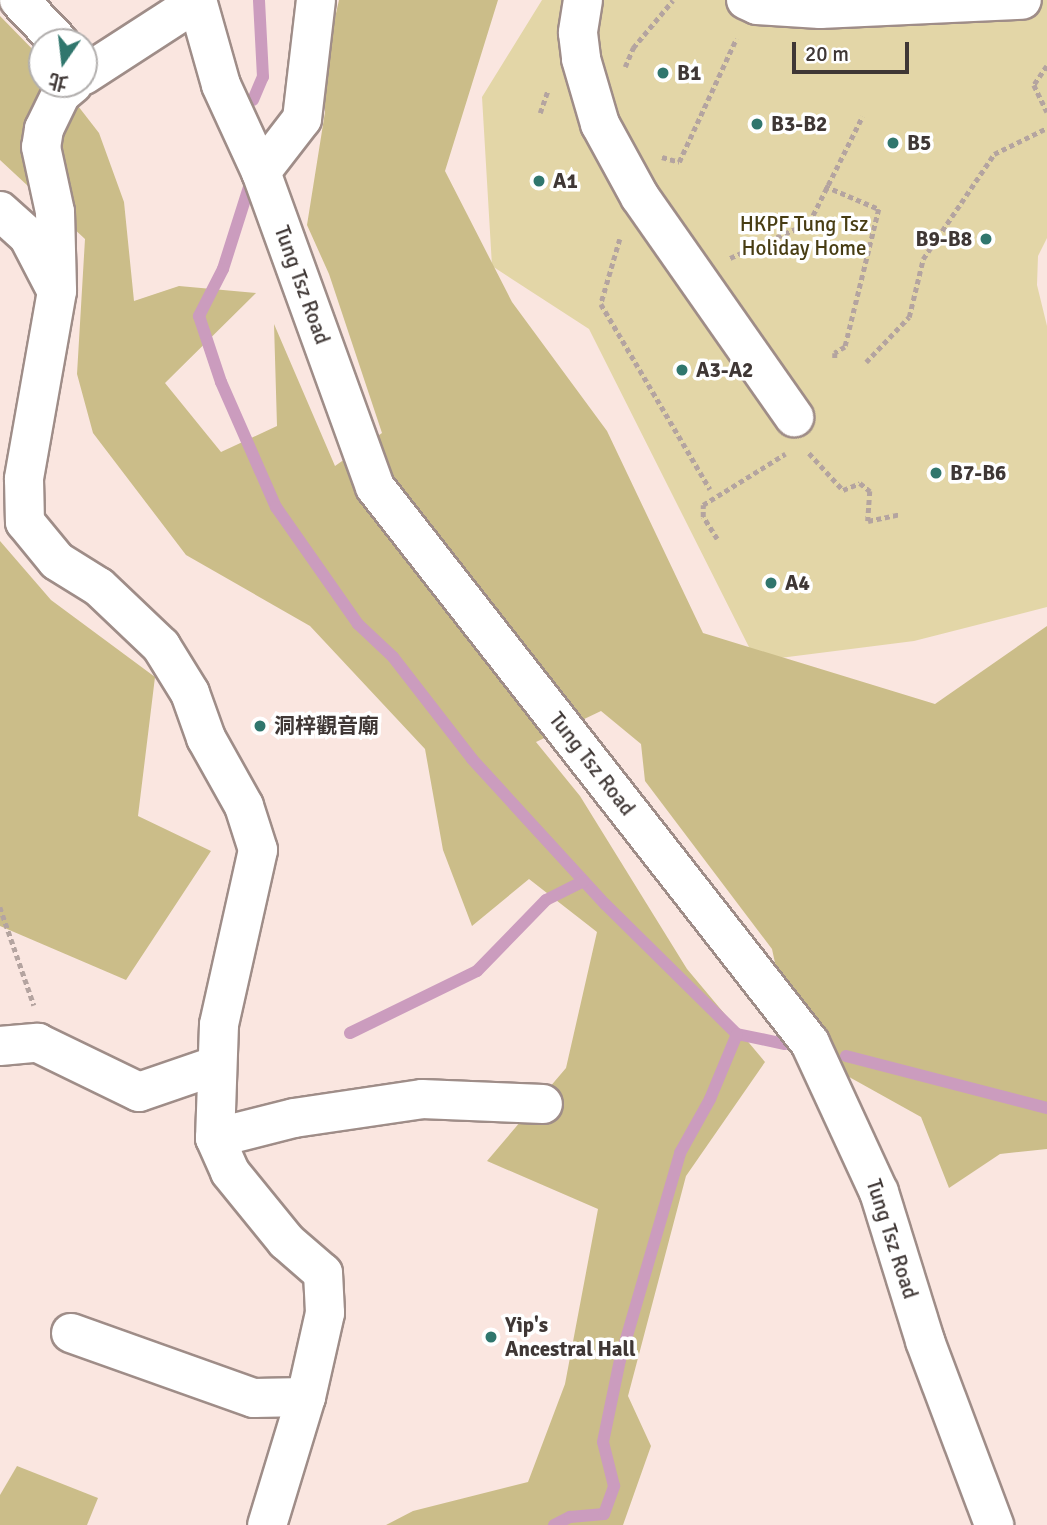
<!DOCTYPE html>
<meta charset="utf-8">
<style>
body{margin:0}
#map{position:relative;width:1047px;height:1525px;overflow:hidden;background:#fae6e0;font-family:Signika,"Noto Sans TC",sans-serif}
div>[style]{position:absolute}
.green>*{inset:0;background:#e3d6a7}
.forest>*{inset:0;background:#cbbd89}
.stream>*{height:12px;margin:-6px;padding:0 6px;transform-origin:6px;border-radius:6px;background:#cb9cbe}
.path>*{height:4.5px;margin-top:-2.25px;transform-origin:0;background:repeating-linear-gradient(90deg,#b4a4a0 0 5px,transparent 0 8.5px)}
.roads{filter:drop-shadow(2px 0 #9f8d88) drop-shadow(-2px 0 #9f8d88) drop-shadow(0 2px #9f8d88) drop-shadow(0 -2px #9f8d88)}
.minor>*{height:38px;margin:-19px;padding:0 19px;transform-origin:19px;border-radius:19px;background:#fff}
.dots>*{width:19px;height:19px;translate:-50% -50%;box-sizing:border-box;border:4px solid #fff;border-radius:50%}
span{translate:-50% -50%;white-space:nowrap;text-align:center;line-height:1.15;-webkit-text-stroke:7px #fff;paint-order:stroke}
.poi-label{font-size:21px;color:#3f3735;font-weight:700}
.left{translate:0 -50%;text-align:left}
.right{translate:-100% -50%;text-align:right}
.park-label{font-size:21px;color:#483d13}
.street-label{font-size:21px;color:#3f3735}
.north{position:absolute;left:28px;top:28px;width:70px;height:70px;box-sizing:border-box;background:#fff;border:2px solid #b2afae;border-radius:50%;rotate:194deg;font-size:19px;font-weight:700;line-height:28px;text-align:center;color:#3f3735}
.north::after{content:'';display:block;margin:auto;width:24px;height:32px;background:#30766d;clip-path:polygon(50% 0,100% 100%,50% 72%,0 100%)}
.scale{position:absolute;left:792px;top:42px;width:117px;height:32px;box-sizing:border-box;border:4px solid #3f3735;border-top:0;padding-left:9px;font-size:21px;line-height:24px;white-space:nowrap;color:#3f3735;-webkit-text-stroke:5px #fff;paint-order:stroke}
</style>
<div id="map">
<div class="green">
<div style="clip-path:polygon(542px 0,1047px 0,1047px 238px,1038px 256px,1037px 285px,1047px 326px,1047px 607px,914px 641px,756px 661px,589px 329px,492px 266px,482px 97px)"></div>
</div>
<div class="forest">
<div style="clip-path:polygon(339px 0,498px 0,445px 171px,512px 302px,607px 431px,703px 633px,935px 704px,1047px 626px,1047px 1149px,1000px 1154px,949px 1188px,921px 1117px,833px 1068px,791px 1037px,772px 949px,645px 781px,641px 744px,601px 711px,536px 742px,580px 796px,687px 969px,765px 1062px,686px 1176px,628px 1396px,651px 1446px,623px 1525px,386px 1525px,413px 1511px,528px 1482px,565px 1384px,598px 1209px,487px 1161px,566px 1068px,597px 932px,529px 879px,472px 926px,443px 850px,425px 749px,310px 626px,186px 555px,93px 433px,77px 374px,85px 239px,0 160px,0 16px,42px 59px,42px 84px,61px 84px,99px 133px,124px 202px,134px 301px,179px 286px,256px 293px,165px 383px,221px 452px,277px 426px,274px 324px,335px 466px,382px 433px,329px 274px,307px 225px,325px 112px,325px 62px)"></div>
<div style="clip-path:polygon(0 541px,51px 600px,155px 677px,138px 816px,211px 851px,126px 980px,0 926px)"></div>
<div style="clip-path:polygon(17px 1466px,98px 1498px,87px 1525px,0 1525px,0 1495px)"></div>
</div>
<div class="stream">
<div style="left:253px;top:100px;width:25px;rotate:-67deg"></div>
<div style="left:263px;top:77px;width:77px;rotate:-93deg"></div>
<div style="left:249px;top:187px;width:86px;rotate:107.6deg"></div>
<div style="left:223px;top:269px;width:53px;rotate:117.1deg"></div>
<div style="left:199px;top:316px;width:70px;rotate:71.6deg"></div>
<div style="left:221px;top:382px;width:137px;rotate:66.3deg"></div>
<div style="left:276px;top:507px;width:143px;rotate:55deg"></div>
<div style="left:358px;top:624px;width:48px;rotate:43.3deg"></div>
<div style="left:393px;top:657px;width:129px;rotate:52.2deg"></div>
<div style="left:472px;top:759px;width:197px;rotate:47.5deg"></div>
<div style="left:605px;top:904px;width:185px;rotate:44.6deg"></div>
<div style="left:737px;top:1034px;width:49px;rotate:11.8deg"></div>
<div style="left:350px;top:1033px;width:141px;rotate:-26deg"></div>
<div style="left:477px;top:971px;width:99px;rotate:-45.8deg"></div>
<div style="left:546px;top:900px;width:42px;rotate:-26.6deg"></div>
<div style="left:846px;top:1056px;width:208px;rotate:14.5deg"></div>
<div style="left:554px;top:1525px;width:18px;rotate:-27deg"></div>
<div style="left:570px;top:1517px;width:34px;rotate:-5deg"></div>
<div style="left:604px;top:1514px;width:30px;rotate:-70deg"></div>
<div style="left:614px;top:1486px;width:45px;rotate:-104deg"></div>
<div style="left:603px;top:1442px;width:84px;rotate:-78.3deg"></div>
<div style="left:620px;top:1360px;width:216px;rotate:-73.8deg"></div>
<div style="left:680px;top:1153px;width:62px;rotate:-60.9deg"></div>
<div style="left:710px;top:1099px;width:70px;rotate:-67.4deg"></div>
</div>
<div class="path">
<div style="left:1047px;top:66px;width:23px;rotate:124deg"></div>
<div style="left:1034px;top:85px;width:30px;rotate:64deg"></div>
<div style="left:625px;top:67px;width:21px;rotate:-67deg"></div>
<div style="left:633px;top:48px;width:62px;rotate:-50.2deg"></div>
<div style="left:540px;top:113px;width:24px;rotate:-71deg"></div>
<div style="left:662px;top:157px;width:18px;rotate:16deg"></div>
<div style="left:679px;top:162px;width:136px;rotate:-65.1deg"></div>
<div style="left:825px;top:186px;width:59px;rotate:23.1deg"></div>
<div style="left:879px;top:209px;width:142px;rotate:103.8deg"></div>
<div style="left:845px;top:347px;width:12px;rotate:149deg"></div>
<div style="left:835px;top:353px;width:6px;rotate:90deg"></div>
<div style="left:620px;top:239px;width:68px;rotate:106.3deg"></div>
<div style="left:601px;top:304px;width:215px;rotate:59.5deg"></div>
<div style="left:730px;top:258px;width:86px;rotate:-23.9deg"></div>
<div style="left:809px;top:223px;width:119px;rotate:-63.4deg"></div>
<div style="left:866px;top:362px;width:62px;rotate:-46.3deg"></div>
<div style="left:909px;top:317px;width:60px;rotate:-76.4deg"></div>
<div style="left:923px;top:259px;width:127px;rotate:-55.9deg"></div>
<div style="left:994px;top:154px;width:59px;rotate:-26.1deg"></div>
<div style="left:809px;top:453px;width:50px;rotate:47.4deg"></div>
<div style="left:843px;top:490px;width:18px;rotate:-22deg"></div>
<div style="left:860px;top:483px;width:13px;rotate:39deg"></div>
<div style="left:870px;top:491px;width:30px;rotate:94deg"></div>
<div style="left:868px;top:521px;width:33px;rotate:-12deg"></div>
<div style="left:717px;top:539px;width:26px;rotate:-122deg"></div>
<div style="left:703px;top:517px;width:12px;rotate:-90deg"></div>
<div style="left:703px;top:505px;width:97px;rotate:-31.9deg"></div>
<div style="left:0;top:907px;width:104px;rotate:70.9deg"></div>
</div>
<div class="roads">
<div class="minor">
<div style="left:19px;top:0;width:58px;rotate:46.4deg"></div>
<div style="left:197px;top:0;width:88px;rotate:74.2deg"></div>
<div style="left:221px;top:85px;width:96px;rotate:65.3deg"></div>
<div style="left:261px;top:172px;width:335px;rotate:70.1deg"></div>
<div style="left:375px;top:487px;width:706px;rotate:51.96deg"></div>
<div style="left:810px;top:1043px;width:164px;rotate:65.2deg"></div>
<div style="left:879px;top:1192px;width:156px;rotate:72.8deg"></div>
<div style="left:925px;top:1341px;width:197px;rotate:69.4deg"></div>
<div style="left:583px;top:0;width:33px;rotate:99deg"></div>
<div style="left:578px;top:33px;width:26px;rotate:83deg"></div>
<div style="left:581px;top:59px;width:68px;rotate:73.7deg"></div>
<div style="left:600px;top:124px;width:83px;rotate:61.3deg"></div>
<div style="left:640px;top:197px;width:269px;rotate:55deg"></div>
<div style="left:746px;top:0;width:12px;rotate:24deg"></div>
<div style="left:757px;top:5px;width:63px;rotate:3.6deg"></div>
<div style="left:820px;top:9px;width:202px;rotate:-2.6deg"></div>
<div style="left:84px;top:75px;width:135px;rotate:-32.9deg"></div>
<div style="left:73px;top:84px;width:16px;rotate:140deg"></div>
<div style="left:61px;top:94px;width:39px;rotate:116deg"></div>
<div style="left:44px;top:129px;width:18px;rotate:99deg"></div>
<div style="left:41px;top:147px;width:66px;rotate:77.8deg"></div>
<div style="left:55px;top:212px;width:79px;rotate:88.5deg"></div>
<div style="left:57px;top:291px;width:191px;rotate:100deg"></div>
<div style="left:24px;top:479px;width:43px;rotate:88.7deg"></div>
<div style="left:25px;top:522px;width:50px;rotate:50.6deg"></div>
<div style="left:57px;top:561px;width:49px;rotate:31.8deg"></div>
<div style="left:99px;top:587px;width:86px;rotate:43.6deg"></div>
<div style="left:161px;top:646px;width:55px;rotate:58.3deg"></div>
<div style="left:190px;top:693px;width:48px;rotate:70.4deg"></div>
<div style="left:206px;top:738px;width:78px;rotate:60.8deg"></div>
<div style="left:244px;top:806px;width:46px;rotate:72.3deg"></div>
<div style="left:258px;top:850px;width:179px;rotate:102.6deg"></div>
<div style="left:219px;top:1025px;width:113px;rotate:92deg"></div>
<div style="left:215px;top:1138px;width:37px;rotate:66deg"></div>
<div style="left:230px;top:1172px;width:89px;rotate:50.9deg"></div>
<div style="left:286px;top:1241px;width:49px;rotate:40.9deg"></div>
<div style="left:323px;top:1273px;width:40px;rotate:87.1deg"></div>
<div style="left:325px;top:1313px;width:86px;rotate:102.7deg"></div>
<div style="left:306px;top:1397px;width:134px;rotate:106.9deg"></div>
<div style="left:261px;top:172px;width:67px;rotate:-52.3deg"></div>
<div style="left:302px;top:119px;width:120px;rotate:-83.3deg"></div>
<div style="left:0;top:211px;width:38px;rotate:42deg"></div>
<div style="left:28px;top:236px;width:56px;rotate:62.5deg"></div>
<div style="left:0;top:1046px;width:38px;rotate:-5deg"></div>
<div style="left:38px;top:1043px;width:112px;rotate:25.9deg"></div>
<div style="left:139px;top:1092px;width:80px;rotate:-18.9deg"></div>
<div style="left:215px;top:1138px;width:81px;rotate:-14.2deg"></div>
<div style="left:294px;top:1118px;width:129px;rotate:-8.4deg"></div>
<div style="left:422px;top:1099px;width:121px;rotate:2.4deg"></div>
<div style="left:71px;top:1333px;width:194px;rotate:19.6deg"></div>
<div style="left:254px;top:1398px;width:52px;rotate:-1.1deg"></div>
</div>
</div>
<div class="dots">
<div style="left:663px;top:73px;background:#30766d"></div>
<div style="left:757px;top:124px;background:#30766d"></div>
<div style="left:893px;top:143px;background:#30766d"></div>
<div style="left:539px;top:181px;background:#30766d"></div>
<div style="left:986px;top:239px;background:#30766d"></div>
<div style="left:682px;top:370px;background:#30766d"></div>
<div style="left:936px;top:473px;background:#30766d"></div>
<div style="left:771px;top:583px;background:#30766d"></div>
<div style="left:260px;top:726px;background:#30766d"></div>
<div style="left:491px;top:1337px;background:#30766d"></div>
</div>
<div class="poi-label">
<span class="left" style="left:677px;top:73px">B1</span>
<span class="left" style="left:771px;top:124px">B3-B2</span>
<span class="left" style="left:907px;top:143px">B5</span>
<span class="left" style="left:553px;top:181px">A1</span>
<span class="right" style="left:972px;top:239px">B9-B8</span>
<span class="left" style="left:696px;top:370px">A3-A2</span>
<span class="left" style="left:950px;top:473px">B7-B6</span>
<span class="left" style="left:785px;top:583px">A4</span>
<span class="left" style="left:274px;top:726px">洞梓觀音廟</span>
<span class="left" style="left:505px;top:1337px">Yip's<br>Ancestral Hall</span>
</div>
<div class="park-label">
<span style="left:804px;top:236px">HKPF Tung Tsz<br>Holiday Home</span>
</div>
<div class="street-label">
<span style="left:302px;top:285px;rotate:70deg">Tung Tsz Road</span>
<span style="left:592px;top:764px;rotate:52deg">Tung Tsz Road</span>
<span style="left:892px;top:1239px;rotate:72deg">Tung Tsz Road</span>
</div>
<div class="north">北</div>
<div class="scale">20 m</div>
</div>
